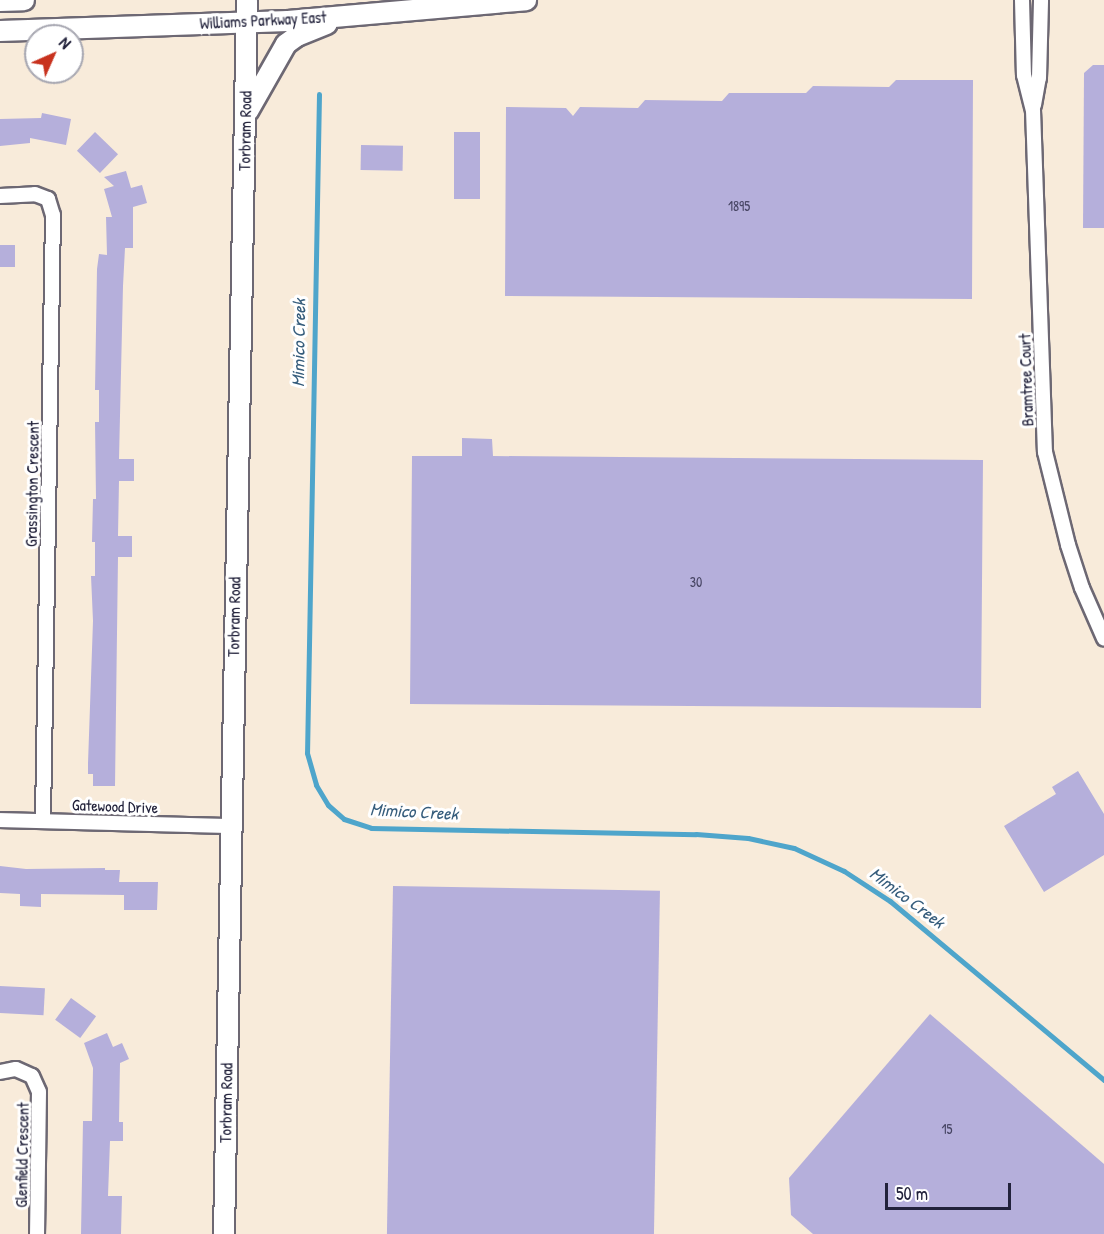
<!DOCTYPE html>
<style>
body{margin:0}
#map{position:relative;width:1104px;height:1234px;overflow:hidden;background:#f8ebda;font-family:"Patrick Hand",sans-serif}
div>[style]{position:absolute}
.stream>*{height:5px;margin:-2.5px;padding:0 2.5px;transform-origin:2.5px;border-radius:2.5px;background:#4ea5cb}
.building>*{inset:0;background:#b5afdb;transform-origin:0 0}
.roads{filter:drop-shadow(2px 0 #6d6873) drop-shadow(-2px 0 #6d6873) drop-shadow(0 2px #6d6873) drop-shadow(0 -2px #6d6873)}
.street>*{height:14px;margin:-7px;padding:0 7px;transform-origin:7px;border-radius:7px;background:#fff}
.secondary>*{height:20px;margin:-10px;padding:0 10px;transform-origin:10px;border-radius:10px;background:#fff}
span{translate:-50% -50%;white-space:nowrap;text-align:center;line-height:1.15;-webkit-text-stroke:6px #fff;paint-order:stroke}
.number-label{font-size:14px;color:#474563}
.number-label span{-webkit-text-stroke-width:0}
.street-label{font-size:16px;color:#22223b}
.water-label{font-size:18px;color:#365d7c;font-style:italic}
.north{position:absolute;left:24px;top:24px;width:60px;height:60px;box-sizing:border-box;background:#fff;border:2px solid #a7a7b1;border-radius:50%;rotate:45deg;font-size:16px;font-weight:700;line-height:24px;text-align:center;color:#22223b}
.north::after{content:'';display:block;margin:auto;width:21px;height:27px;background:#c8321e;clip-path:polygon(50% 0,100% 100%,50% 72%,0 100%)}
.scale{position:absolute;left:885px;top:1183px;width:126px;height:27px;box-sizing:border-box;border:3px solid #22223b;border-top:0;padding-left:8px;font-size:18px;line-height:21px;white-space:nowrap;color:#22223b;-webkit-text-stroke:4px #fff;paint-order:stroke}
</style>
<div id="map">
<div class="stream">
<div style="left:319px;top:94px;width:659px;rotate:91.04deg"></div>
<div style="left:307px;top:753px;width:33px;rotate:74deg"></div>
<div style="left:316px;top:785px;width:23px;rotate:59deg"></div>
<div style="left:328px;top:805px;width:21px;rotate:41deg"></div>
<div style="left:344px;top:819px;width:28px;rotate:18deg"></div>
<div style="left:371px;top:828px;width:325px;rotate:1.1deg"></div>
<div style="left:696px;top:834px;width:52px;rotate:4.4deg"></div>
<div style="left:748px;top:838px;width:47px;rotate:12.3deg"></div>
<div style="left:794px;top:848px;width:55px;rotate:24.7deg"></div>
<div style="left:844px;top:871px;width:55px;rotate:33.1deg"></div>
<div style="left:890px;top:901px;width:279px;rotate:39.9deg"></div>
</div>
<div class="building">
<div style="clip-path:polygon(1093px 65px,1104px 65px,1104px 228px,1083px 228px,1084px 73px)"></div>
<div style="clip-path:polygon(896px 80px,973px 80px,972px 299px,505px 296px,506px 107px,566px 108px,573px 116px,580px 107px,638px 108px,645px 100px,722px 101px,729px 93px,806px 93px,813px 86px,889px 87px)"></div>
<div style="clip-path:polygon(42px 113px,71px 119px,66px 145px,30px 138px,30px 143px,0 146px,0 119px,41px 118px)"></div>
<div style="left:95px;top:132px;width:32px;height:26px;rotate:44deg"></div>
<div style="left:454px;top:132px;width:26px;height:67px"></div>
<div style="left:361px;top:145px;width:42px;height:25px;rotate:1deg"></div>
<div style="clip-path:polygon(126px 171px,131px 188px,142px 185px,147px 203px,133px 207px,133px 248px,125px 248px,123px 286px,119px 459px,134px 459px,134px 481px,119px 481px,118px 536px,132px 536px,132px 557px,118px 557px,115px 786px,93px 786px,93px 774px,88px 774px,88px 763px,93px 621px,91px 576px,95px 576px,95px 542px,92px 542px,93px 499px,96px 499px,95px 422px,99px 422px,99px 390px,95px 390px,97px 269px,99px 254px,107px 255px,106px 217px,112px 217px,104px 189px,114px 186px,104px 177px)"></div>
<div style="left:0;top:245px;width:15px;height:22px"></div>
<div style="clip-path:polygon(462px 438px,492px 439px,493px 456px,983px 460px,981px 708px,410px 704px,412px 456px,462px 456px)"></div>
<div style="clip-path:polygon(1078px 771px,1104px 814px,1104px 855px,1044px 892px,1004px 826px,1056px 794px,1052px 787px)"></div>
<div style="clip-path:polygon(0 866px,26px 869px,105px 868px,105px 870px,120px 870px,119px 882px,158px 882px,157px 910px,124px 910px,124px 895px,41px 894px,41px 907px,20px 906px,20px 894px,0 893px)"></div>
<div style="left:393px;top:886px;width:267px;height:348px;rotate:1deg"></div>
<div style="left:0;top:986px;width:45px;height:27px;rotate:3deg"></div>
<div style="left:71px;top:998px;width:31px;height:27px;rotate:36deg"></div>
<div style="clip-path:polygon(930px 1014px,1104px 1164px,1104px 1234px,813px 1234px,791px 1215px,789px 1178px)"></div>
<div style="clip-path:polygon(107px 1033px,113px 1047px,122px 1043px,129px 1059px,120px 1063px,119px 1122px,123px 1122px,123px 1141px,110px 1141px,108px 1196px,122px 1196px,121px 1234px,81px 1234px,83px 1121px,92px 1121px,93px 1068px,84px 1043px)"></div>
</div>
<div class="roads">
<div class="street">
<div style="left:1022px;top:0;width:75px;rotate:88.5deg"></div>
<div style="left:1024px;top:75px;width:36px;rotate:76deg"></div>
<div style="left:1033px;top:110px;width:342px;rotate:88deg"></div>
<div style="left:1045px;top:452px;width:96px;rotate:76.1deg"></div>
<div style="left:1068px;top:545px;width:45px;rotate:72deg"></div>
<div style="left:1082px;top:588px;width:55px;rotate:66.3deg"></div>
<div style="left:1034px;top:105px;width:27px;rotate:-80deg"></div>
<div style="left:1039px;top:78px;width:78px;rotate:-88.5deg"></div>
<div style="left:0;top:196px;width:35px;rotate:-3deg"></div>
<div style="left:35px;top:194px;width:14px;rotate:21deg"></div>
<div style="left:48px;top:199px;width:17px;rotate:73deg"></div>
<div style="left:53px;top:215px;width:605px;rotate:90.95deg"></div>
<div style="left:0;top:820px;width:230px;rotate:1.5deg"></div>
<div style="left:0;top:1072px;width:16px;rotate:-11deg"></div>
<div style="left:16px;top:1069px;width:17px;rotate:24deg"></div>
<div style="left:32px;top:1076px;width:17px;rotate:66deg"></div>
<div style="left:39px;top:1092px;width:142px;rotate:90.8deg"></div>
</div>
<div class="secondary">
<div style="left:0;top:1px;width:24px;rotate:-2deg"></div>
<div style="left:0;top:31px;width:288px;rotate:-2deg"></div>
<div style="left:288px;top:21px;width:239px;rotate:-5deg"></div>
<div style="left:248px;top:111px;width:77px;rotate:-60.4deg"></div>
<div style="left:286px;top:44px;width:14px;rotate:-36deg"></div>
<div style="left:297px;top:36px;width:32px;rotate:-22deg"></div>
<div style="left:224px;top:1234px;width:1234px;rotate:-88.93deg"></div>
</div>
</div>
<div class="number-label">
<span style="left:739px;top:206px">1895</span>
<span style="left:696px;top:582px">30</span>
<span style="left:947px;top:1129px">15</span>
</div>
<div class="street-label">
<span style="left:263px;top:20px;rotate:-3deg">Williams Parkway East</span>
<span style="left:245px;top:131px;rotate:-89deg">Torbram Road</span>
<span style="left:1026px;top:380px;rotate:-92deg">Bramtree Court</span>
<span style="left:32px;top:484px;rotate:-89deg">Grassington Crescent</span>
<span style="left:234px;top:617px;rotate:-89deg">Torbram Road</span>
<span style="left:115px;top:806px;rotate:2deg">Gatewood Drive</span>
<span style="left:226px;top:1103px;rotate:-89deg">Torbram Road</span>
<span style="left:22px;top:1155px;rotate:-89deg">Glenfield Crescent</span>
</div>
<div class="water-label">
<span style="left:299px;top:343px;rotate:-89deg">Mimico Creek</span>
<span style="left:414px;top:812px;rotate:3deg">Mimico Creek</span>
<span style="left:907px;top:898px;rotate:37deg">Mimico Creek</span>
</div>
<div class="north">N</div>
<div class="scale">50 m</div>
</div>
